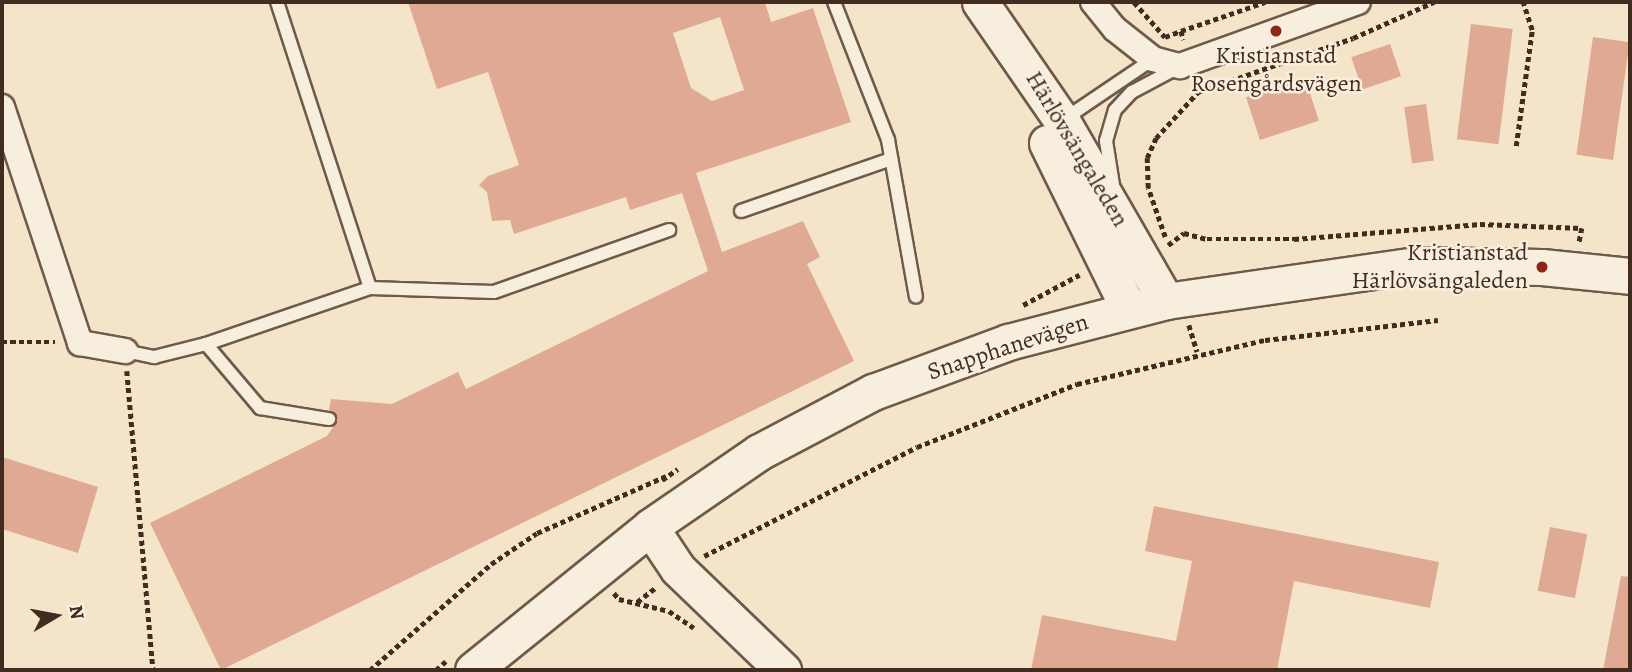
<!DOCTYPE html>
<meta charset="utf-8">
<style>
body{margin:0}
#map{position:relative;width:1632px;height:672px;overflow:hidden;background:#f4e5ca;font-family:Alegreya,serif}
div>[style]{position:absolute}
.building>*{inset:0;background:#e0a994;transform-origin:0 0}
.path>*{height:4.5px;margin-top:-2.25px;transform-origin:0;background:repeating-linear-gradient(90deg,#422c1f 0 5px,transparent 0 8.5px)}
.roads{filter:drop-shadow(2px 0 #6e5a4a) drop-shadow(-2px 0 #6e5a4a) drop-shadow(0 2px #6e5a4a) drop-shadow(0 -2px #6e5a4a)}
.lane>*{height:12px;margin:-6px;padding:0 6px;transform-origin:6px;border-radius:6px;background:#f8eedd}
.street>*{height:24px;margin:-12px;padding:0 12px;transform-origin:12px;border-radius:12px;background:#f8eedd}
.secondary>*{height:35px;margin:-17.5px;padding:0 17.5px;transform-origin:17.5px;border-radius:17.5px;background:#f8eedd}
.dots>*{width:19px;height:19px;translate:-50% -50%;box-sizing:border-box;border:4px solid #f8eedd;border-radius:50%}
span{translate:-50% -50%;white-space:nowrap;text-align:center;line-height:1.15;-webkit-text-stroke:5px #f8eedd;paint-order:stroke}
.poi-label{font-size:24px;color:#422c1f}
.right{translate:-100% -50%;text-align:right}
.street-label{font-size:24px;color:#422c1f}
.frame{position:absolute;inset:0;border:4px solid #422c1f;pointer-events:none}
.north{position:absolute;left:21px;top:581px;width:70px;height:70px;-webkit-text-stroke:5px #f8eedd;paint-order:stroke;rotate:80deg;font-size:19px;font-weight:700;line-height:28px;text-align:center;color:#422c1f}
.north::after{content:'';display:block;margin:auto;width:24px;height:32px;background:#422c1f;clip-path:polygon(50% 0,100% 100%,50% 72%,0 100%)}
</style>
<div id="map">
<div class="building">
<div style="clip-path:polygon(evenodd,408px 2px,765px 2px,771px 22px,813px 8px,851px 122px,696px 173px,722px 252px,803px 221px,820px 257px,807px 264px,854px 361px,221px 670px,150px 523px,327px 436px,338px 420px,329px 410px,331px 399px,392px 404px,458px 372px,466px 389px,708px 271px,682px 193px,630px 210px,626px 197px,514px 234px,510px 220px,492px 221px,487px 192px,479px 185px,488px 176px,519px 165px,488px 72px,437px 89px,408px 2px,720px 17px,744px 90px,712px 101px,691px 88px,673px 33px,720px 17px)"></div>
<div style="left:1471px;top:24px;width:42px;height:116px;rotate:7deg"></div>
<div style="left:1593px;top:37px;width:37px;height:119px;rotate:8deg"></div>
<div style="left:1390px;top:44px;width:34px;height:41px;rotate:71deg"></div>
<div style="left:1305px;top:78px;width:45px;height:62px;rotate:72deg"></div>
<div style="left:1426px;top:104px;width:57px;height:22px;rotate:82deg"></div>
<div style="clip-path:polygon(2px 457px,98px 487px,78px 553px,2px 529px)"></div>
<div style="clip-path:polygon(1154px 506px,1439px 562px,1430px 608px,1294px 581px,1277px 670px,1031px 670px,1042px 615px,1176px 641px,1192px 561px,1145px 551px)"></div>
<div style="left:1550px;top:527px;width:38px;height:65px;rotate:11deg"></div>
<div style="clip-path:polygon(1621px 576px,1630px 577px,1630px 670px,1603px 670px)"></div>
</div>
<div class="path">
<div style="left:1134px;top:2px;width:47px;rotate:48.5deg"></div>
<div style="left:1165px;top:37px;width:17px;rotate:-21deg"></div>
<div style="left:1181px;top:31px;width:9px;rotate:72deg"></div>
<div style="left:1181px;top:31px;width:89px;rotate:-19deg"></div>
<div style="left:1198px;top:92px;width:164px;rotate:-19.2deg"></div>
<div style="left:1353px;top:38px;width:89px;rotate:-24deg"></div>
<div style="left:1516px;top:146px;width:117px;rotate:-82.1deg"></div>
<div style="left:1532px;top:30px;width:29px;rotate:-108deg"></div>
<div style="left:1165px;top:237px;width:52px;rotate:-109.1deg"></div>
<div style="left:1148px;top:188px;width:30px;rotate:-92deg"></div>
<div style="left:1147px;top:158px;width:22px;rotate:-66deg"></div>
<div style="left:1156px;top:138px;width:62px;rotate:-47.6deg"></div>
<div style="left:1198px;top:92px;width:7px;rotate:-106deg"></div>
<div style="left:1168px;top:245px;width:20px;rotate:-37deg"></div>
<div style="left:1184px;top:233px;width:24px;rotate:15deg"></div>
<div style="left:1207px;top:239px;width:87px"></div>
<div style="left:1294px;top:239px;width:187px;rotate:-4.6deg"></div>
<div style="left:1480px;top:224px;width:102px;rotate:2.2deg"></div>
<div style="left:1582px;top:228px;width:15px;rotate:101deg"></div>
<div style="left:1023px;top:305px;width:64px;rotate:-28.2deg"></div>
<div style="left:1189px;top:325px;width:28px;rotate:73deg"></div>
<div style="left:2px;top:342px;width:53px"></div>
<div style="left:127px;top:371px;width:300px;rotate:85deg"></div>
<div style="left:662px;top:480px;width:19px;rotate:-35deg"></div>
<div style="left:704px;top:556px;width:239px;rotate:-27.1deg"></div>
<div style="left:917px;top:447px;width:172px;rotate:-21.5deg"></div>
<div style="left:1077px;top:384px;width:193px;rotate:-13.2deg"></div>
<div style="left:1265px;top:340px;width:174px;rotate:-6.6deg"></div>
<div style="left:614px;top:593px;width:8px;rotate:50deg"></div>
<div style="left:619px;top:599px;width:51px;rotate:13.5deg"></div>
<div style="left:669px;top:611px;width:30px;rotate:34deg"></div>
<div style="left:637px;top:602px;width:24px;rotate:-38deg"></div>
<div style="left:370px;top:670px;width:161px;rotate:-41.2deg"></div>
<div style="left:491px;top:564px;width:55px;rotate:-34deg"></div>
<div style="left:537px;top:533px;width:141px;rotate:-23.8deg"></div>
<div style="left:436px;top:670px;width:13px;rotate:-42deg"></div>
</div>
<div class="roads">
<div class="lane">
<div style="left:834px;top:2px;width:148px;rotate:68.6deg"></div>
<div style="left:888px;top:140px;width:159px;rotate:79.9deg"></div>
<div style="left:1063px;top:120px;width:109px;rotate:-34.1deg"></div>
<div style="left:1113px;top:185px;width:45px;rotate:-99deg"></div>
<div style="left:1106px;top:141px;width:32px;rotate:-74deg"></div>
<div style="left:1115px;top:110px;width:25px;rotate:-47deg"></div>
<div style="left:1132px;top:92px;width:51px;rotate:-28.1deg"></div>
<div style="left:741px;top:211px;width:159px;rotate:-19.1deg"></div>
<div style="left:370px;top:288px;width:124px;rotate:1.8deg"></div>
<div style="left:494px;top:292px;width:186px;rotate:-19.5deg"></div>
<div style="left:206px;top:344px;width:84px;rotate:49.8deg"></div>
<div style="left:260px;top:408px;width:70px;rotate:9.1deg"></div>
<div style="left:125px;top:351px;width:30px;rotate:12deg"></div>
<div style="left:154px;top:357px;width:54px;rotate:-14deg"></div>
<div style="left:206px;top:344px;width:173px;rotate:-18.9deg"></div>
<div style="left:370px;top:288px;width:301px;rotate:-108deg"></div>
</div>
<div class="street">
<div style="left:1093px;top:2px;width:35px;rotate:51deg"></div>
<div style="left:1115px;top:29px;width:48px;rotate:38.3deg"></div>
<div style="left:1153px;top:59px;width:28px;rotate:15deg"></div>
<div style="left:1180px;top:66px;width:189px;rotate:-19.8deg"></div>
<div style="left:2px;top:107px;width:249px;rotate:71.7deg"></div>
<div style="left:80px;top:343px;width:46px;rotate:10.1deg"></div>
</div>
<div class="secondary">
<div style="left:980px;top:2px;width:145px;rotate:55.4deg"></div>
<div style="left:1062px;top:121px;width:208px;rotate:60deg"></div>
<div style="left:1047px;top:143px;width:186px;rotate:63.8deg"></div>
<div style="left:650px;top:527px;width:50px;rotate:56.3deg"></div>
<div style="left:678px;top:569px;width:146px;rotate:43.9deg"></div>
<div style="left:473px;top:670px;width:228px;rotate:-38.9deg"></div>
<div style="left:650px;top:527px;width:132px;rotate:-34.5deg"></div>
<div style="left:759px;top:452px;width:129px;rotate:-27.8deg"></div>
<div style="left:873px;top:392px;width:144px;rotate:-20.3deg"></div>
<div style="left:1008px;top:342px;width:163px;rotate:-14.5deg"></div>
<div style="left:1166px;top:301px;width:254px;rotate:-8.2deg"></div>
<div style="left:1417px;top:265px;width:125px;rotate:0.9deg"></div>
<div style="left:1542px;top:267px;width:88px;rotate:5.8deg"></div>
</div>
</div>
<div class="dots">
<div style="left:1276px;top:31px;background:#8f2418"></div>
<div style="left:1542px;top:267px;background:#8f2418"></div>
</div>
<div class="poi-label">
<span style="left:1276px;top:70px">Kristianstad<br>Rosengårdsvägen</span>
<span class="right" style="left:1528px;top:267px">Kristianstad<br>Härlövsängaleden</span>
</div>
<div class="street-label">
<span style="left:1077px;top:149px;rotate:59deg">Härlövsängaleden</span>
<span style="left:1008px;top:347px;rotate:-18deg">Snapphanevägen</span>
</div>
<div class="frame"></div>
<div class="north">N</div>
</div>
